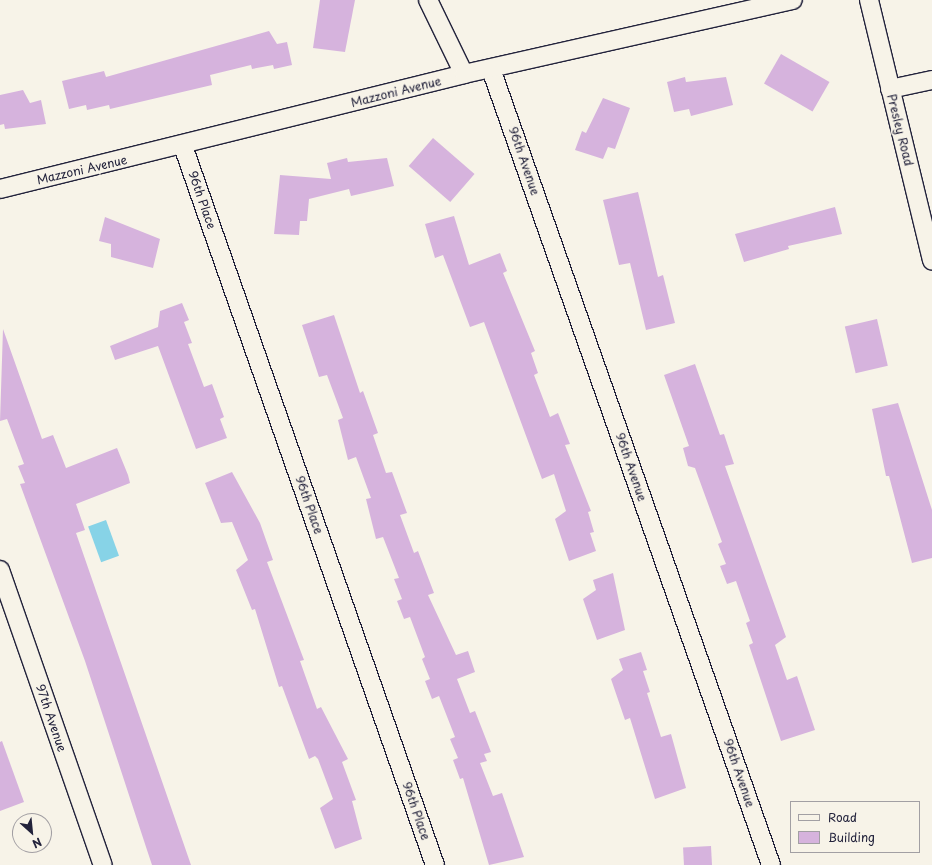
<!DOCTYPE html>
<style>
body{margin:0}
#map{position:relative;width:932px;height:865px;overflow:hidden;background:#f7f3e8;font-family:"Playpen Sans",sans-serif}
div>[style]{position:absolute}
.water>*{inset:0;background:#87d3e7;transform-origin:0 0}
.building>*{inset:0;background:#d6b3dd;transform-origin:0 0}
.roads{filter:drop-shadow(1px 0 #22223b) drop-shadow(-1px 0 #22223b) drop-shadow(0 1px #22223b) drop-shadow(0 -1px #22223b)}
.street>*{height:18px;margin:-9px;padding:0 9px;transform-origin:9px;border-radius:9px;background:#f7f3e8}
span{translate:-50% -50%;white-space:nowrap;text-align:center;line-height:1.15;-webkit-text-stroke:4px #f7f3e8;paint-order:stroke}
.street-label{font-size:12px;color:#22223b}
.legend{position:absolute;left:790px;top:801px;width:130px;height:52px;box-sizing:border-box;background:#f7f3e8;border:1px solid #a29fa3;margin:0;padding:5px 7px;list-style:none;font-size:12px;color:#22223b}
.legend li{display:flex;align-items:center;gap:8px;height:20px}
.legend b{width:20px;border:1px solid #a29fa3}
.north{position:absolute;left:12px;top:813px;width:40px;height:40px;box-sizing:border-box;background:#f7f3e8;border:1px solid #a29fa3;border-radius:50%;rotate:153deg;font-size:11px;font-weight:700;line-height:16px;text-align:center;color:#22223b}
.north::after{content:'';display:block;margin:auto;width:14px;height:18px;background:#22223b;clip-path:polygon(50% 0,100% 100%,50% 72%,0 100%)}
</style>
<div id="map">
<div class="water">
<div style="left:106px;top:520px;width:38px;height:19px;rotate:70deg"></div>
</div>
<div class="building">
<div style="clip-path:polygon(320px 0,355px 0,345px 52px,313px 48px)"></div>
<div style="clip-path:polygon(269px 31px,277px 44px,287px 42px,292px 65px,274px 69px,273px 65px,252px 69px,251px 65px,210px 75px,212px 85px,110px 109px,109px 105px,87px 110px,86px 105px,69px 109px,62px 81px,104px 71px,106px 77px)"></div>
<div style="left:781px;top:54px;width:56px;height:34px;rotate:30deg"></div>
<div style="clip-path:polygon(685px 77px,686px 82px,726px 77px,733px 105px,691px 116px,689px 109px,674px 112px,667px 82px)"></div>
<div style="clip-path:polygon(23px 90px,30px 103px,41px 100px,46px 124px,5px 129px,4px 124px,0 125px,0 95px)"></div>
<div style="clip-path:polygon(603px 98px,630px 108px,615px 149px,608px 147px,603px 159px,575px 150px,582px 131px,586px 133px)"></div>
<div style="left:433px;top:138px;width:55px;height:37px;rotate:41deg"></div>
<div style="clip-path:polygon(347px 158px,348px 162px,387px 158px,394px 186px,351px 196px,349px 189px,309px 199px,307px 221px,300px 221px,299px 235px,274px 234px,280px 175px,331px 179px,327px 163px)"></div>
<div style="clip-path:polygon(638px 192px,658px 277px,663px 275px,675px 323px,646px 330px,630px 263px,619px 265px,603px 200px)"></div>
<div style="clip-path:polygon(835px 207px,842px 234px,788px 246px,789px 249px,744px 262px,735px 234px)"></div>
<div style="clip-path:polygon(454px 216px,469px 265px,500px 253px,507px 271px,503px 273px,535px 351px,531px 353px,538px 373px,534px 375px,550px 417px,558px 413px,570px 444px,565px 445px,591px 511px,588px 512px,594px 532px,590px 533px,596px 551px,569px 561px,555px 519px,566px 511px,554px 474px,542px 479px,484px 322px,470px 327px,443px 255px,435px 258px,425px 224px)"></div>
<div style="clip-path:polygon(105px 217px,160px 239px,153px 268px,111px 257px,111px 244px,99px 241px)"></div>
<div style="clip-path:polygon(182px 303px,189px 320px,184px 322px,192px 343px,188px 344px,204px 387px,212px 384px,224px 417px,220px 419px,227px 438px,196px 449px,158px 346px,115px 360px,110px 346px,158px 327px,160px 311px)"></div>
<div style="clip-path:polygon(334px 315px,360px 393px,363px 391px,378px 433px,373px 435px,386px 473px,392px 472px,407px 513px,400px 515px,414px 553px,418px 551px,434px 593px,428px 595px,456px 655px,468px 651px,475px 672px,457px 679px,470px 713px,475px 711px,491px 752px,484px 754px,487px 761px,480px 763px,493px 796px,502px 793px,524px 857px,489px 865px,463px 778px,460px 779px,453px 760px,458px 758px,450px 739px,455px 737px,439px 696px,432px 699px,425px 681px,430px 679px,422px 659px,425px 657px,410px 617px,404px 619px,397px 601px,402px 599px,394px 579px,399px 578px,383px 537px,376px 539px,366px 499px,371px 498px,356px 457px,348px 460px,338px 420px,343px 418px,327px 375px,319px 377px,302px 325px)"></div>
<div style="left:877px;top:319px;width:48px;height:33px;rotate:77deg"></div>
<div style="clip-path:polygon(3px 329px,42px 439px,53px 435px,66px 468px,117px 448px,128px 475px,130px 483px,76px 504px,85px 530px,76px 533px,191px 865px,152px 865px,147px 850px,85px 661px,20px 484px,25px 483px,18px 466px,24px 464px,7px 419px,0 421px)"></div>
<div style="clip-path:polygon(695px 364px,720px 435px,724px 434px,734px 464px,725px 466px,786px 637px,775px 645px,787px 680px,797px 676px,815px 730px,781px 741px,749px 645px,753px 643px,746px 623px,750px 621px,736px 581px,727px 584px,720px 566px,726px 564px,718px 544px,722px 542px,695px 468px,688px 466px,683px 448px,689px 446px,664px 375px)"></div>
<div style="clip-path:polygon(898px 403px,932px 510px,932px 558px,912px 563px,889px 476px,886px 476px,872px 409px)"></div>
<div style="clip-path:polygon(232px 472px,260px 523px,273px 560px,267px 562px,304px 660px,300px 661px,317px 709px,321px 707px,348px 759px,342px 762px,356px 800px,352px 801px,362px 839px,335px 849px,320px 808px,333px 799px,318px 759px,315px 756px,309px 759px,282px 686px,279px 687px,255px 609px,252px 610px,236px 570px,248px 560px,232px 522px,221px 523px,205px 483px)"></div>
<div style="clip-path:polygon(613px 573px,625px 630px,597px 640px,583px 599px,596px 590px,593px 580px)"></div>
<div style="clip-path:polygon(641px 652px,647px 670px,643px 671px,650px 692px,647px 693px,661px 737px,671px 734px,686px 788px,655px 799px,630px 718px,625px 720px,611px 679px,623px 670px,619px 659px)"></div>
<div style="clip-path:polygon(2px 741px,24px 802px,0 811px,0 742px)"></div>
<div style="left:711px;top:846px;width:19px;height:28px;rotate:87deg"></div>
</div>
<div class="roads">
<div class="street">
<div style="left:428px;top:0;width:82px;rotate:64.1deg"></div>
<div style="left:869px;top:0;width:268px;rotate:76.4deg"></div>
<div style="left:491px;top:69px;width:844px;rotate:70.62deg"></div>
<div style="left:890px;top:89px;width:43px;rotate:-12.1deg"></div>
<div style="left:183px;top:146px;width:762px;rotate:70.69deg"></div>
<div style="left:0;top:189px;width:478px;rotate:-13.9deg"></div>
<div style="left:464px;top:74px;width:337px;rotate:-12.7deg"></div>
<div style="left:0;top:570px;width:312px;rotate:70.8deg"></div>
</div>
</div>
<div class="street-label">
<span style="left:396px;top:92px;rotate:-14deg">Mazzoni Avenue</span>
<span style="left:900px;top:130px;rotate:76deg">Presley Road</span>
<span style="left:524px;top:161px;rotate:71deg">96th Avenue</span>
<span style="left:82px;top:170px;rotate:-13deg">Mazzoni Avenue</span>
<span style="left:202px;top:200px;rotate:71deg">96th Place</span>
<span style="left:631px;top:467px;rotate:71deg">96th Avenue</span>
<span style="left:309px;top:505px;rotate:71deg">96th Place</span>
<span style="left:51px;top:718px;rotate:71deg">97th Avenue</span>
<span style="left:739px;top:773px;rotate:71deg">96th Avenue</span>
<span style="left:416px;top:811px;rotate:71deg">96th Place</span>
</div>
<ul class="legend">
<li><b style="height:5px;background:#f7f3e8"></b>Road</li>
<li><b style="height:11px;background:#d6b3dd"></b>Building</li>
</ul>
<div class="north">N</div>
</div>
